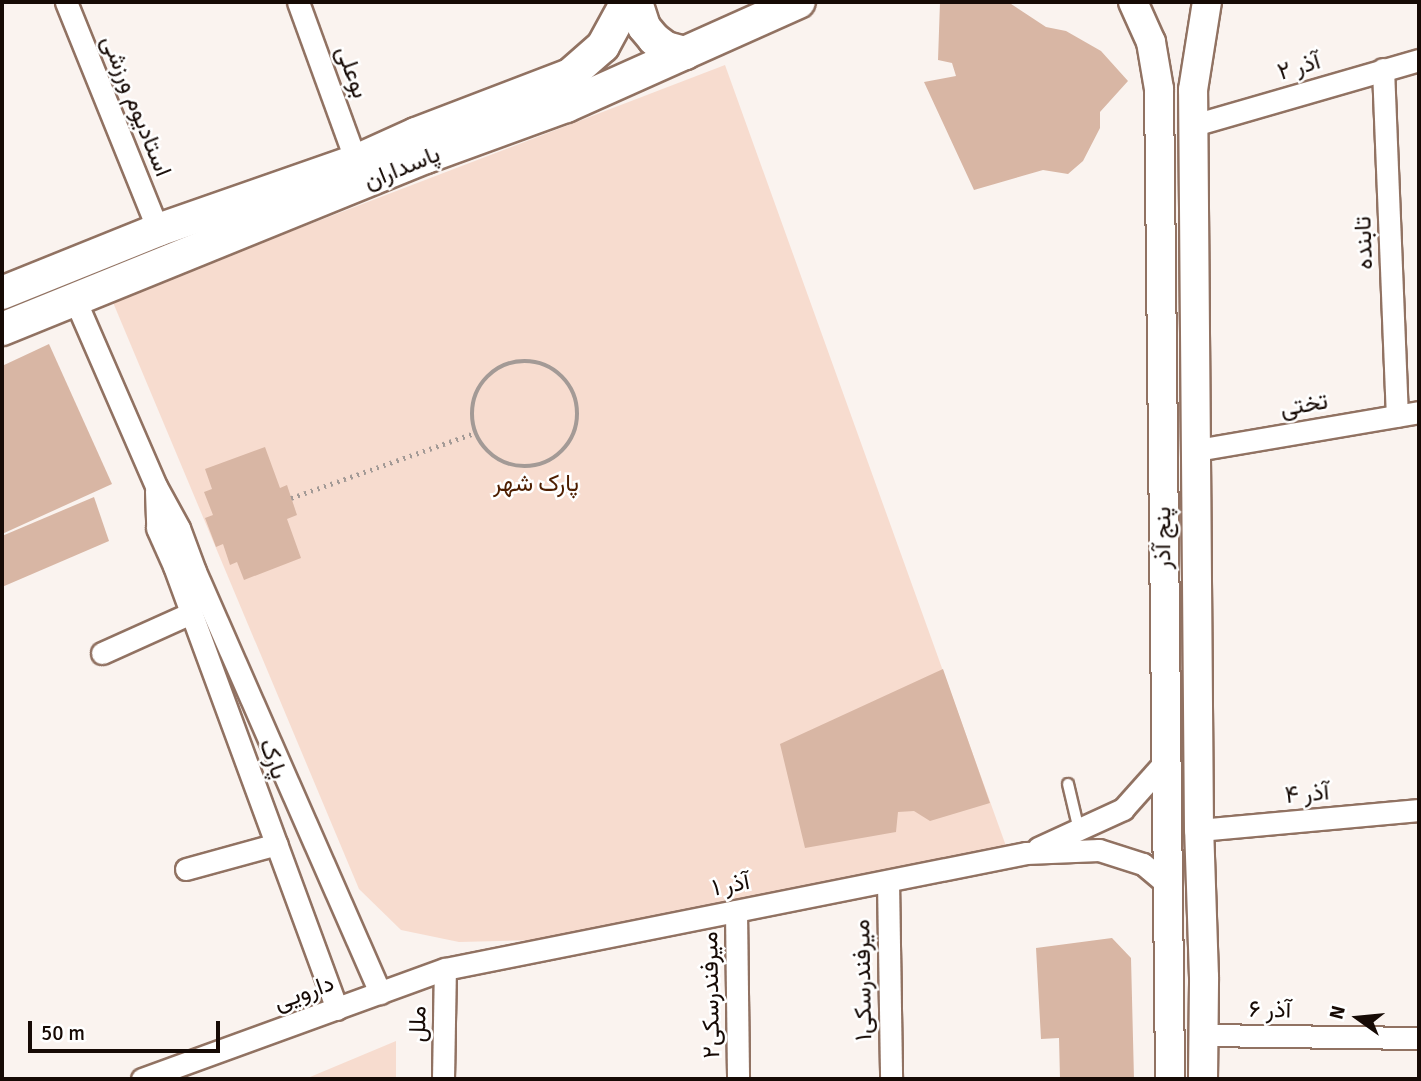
<!DOCTYPE html>
<meta charset="utf-8">
<style>
body{margin:0}
#map{position:relative;width:1421px;height:1081px;overflow:hidden;background:#faf3ef;font-family:Signika,Vazirmatn,sans-serif}
div>[style]{position:absolute}
.green>*{inset:0;background:#f7dccf}
.building>*{inset:0;background:#d8b6a4}
.path>*{height:4.5px;margin-top:-2.25px;transform-origin:0;background:repeating-linear-gradient(90deg,#a39a96 0 2px,transparent 0 7px)}
.path>.ring{margin:-2.25px;padding:0;box-sizing:content-box;background:none;border:4.5px solid #a39a96;border-radius:50%}
.roads{filter:drop-shadow(2px 0 #917262) drop-shadow(-2px 0 #917262) drop-shadow(0 2px #917262) drop-shadow(0 -2px #917262)}
.service>*{height:10px;margin:-5px;padding:0 5px;transform-origin:5px;border-radius:5px;background:#fff}
.minor>*{height:21px;margin:-10.5px;padding:0 10.5px;transform-origin:10.5px;border-radius:10.5px;background:#fff}
.secondary>*{height:28px;margin:-14px;padding:0 14px;transform-origin:14px;border-radius:14px;background:#fff}
.primary>*{height:32px;margin:-16px;padding:0 16px;transform-origin:16px;border-radius:16px;background:#fff}
span{translate:-50% -50%;white-space:nowrap;text-align:center;line-height:1.15;-webkit-text-stroke:5px #fff;paint-order:stroke}
.street-label{font-size:24px;color:#160a05}
.park-label{font-size:24px;color:#4e1e00}
.frame{position:absolute;inset:0;border:4px solid #160a05;pointer-events:none}
.north{position:absolute;left:1323px;top:983px;width:70px;height:70px;-webkit-text-stroke:5px #fff;paint-order:stroke;rotate:285deg;font-size:19px;font-weight:700;line-height:28px;text-align:center;color:#160a05}
.north::after{content:'';display:block;margin:auto;width:24px;height:32px;background:#160a05;clip-path:polygon(50% 0,100% 100%,50% 72%,0 100%)}
.scale{position:absolute;left:28px;top:1021px;width:192px;height:32px;box-sizing:border-box;border:4px solid #160a05;border-top:0;padding-left:9px;font-size:21px;line-height:24px;white-space:nowrap;color:#160a05;-webkit-text-stroke:5px #fff;paint-order:stroke}
</style>
<div id="map">
<div class="green">
<div style="clip-path:polygon(725px 65px,1006px 846px,536px 940px,459px 942px,401px 930px,359px 889px,112px 300px)"></div>
<div style="clip-path:polygon(396px 1041px,396px 1079px,303px 1079px,310px 1077px)"></div>
</div>
<div class="building">
<div style="clip-path:polygon(940px 2px,1008px 2px,1046px 27px,1066px 31px,1101px 51px,1128px 81px,1100px 112px,1100px 128px,1083px 161px,1068px 174px,1043px 170px,974px 190px,924px 82px,956px 76px,952px 63px,938px 60px)"></div>
<div style="clip-path:polygon(49px 344px,112px 484px,2px 534px,2px 366px)"></div>
<div style="clip-path:polygon(265px 447px,280px 488px,287px 485px,297px 515px,287px 519px,301px 558px,244px 580px,237px 562px,230px 565px,223px 544px,216px 547px,205px 518px,213px 515px,204px 492px,212px 489px,205px 469px)"></div>
<div style="clip-path:polygon(94px 497px,109px 541px,2px 587px,2px 536px)"></div>
<div style="clip-path:polygon(943px 669px,990px 803px,930px 821px,914px 811px,898px 812px,896px 832px,805px 848px,780px 744px)"></div>
<div style="clip-path:polygon(1112px 938px,1131px 958px,1134px 1079px,1060px 1079px,1059px 1038px,1041px 1039px,1036px 948px)"></div>
</div>
<div class="path">
<div class="ring" style="left:472px;top:361px;width:101.5px;height:101.5px"></div>
<div style="left:291px;top:498px;width:195px;rotate:-19.5deg"></div>
</div>
<div class="roads">
<div class="service">
<div style="left:1068px;top:784px;width:47px;rotate:76.6deg"></div>
</div>
<div class="minor">
<div style="left:66px;top:2px;width:246px;rotate:68deg"></div>
<div style="left:298px;top:2px;width:169px;rotate:70deg"></div>
<div style="left:1383px;top:69px;width:347px;rotate:87.7deg"></div>
<div style="left:1194px;top:125px;width:234px;rotate:-16.1deg"></div>
<div style="left:76px;top:302px;width:201px;rotate:66.5deg"></div>
<div style="left:156px;top:486px;width:48px;rotate:61.3deg"></div>
<div style="left:179px;top:528px;width:46px;rotate:69.6deg"></div>
<div style="left:195px;top:571px;width:461px;rotate:66.3deg"></div>
<div style="left:1197px;top:450px;width:225px;rotate:-9.7deg"></div>
<div style="left:156px;top:491px;width:37px;rotate:88deg"></div>
<div style="left:157px;top:528px;width:42px;rotate:65.9deg"></div>
<div style="left:174px;top:566px;width:472px;rotate:69.8deg"></div>
<div style="left:102px;top:653px;width:98px;rotate:-24.2deg"></div>
<div style="left:1199px;top:830px;width:221px;rotate:-5.2deg"></div>
<div style="left:1038px;top:848px;width:94px;rotate:-24.6deg"></div>
<div style="left:1123px;top:809px;width:62px;rotate:-48.3deg"></div>
<div style="left:186px;top:869px;width:94px;rotate:-15.4deg"></div>
<div style="left:888px;top:881px;width:198px;rotate:89.1deg"></div>
<div style="left:736px;top:911px;width:168px;rotate:89.3deg"></div>
<div style="left:1203px;top:1035px;width:216px;rotate:0.8deg"></div>
<div style="left:142px;top:1079px;width:322px;rotate:-20deg"></div>
<div style="left:445px;top:969px;width:592px;rotate:-11.29deg"></div>
<div style="left:1026px;top:853px;width:73px;rotate:-2.4deg"></div>
<div style="left:1099px;top:850px;width:46px;rotate:17.7deg"></div>
<div style="left:1143px;top:864px;width:33px;rotate:40deg"></div>
<div style="left:443px;top:1079px;width:110px;rotate:-89deg"></div>
</div>
<div class="secondary">
<div style="left:1133px;top:2px;width:44px;rotate:65.8deg"></div>
<div style="left:1151px;top:42px;width:48px;rotate:80.3deg"></div>
<div style="left:1159px;top:89px;width:990px;rotate:89.36deg"></div>
<div style="left:1203px;top:1079px;width:102px;rotate:-89.4deg"></div>
<div style="left:1204px;top:977px;width:147px;rotate:-91.9deg"></div>
<div style="left:1199px;top:830px;width:740px;rotate:-90.46deg"></div>
<div style="left:1193px;top:90px;width:89px;rotate:-81deg"></div>
</div>
<div class="primary">
<div style="left:636px;top:2px;width:26px;rotate:72deg"></div>
<div style="left:644px;top:27px;width:16px;rotate:50deg"></div>
<div style="left:654px;top:39px;width:15px;rotate:37deg"></div>
<div style="left:666px;top:48px;width:20px;rotate:15deg"></div>
<div style="left:2px;top:293px;width:168px;rotate:-22deg"></div>
<div style="left:158px;top:230px;width:210px;rotate:-19.2deg"></div>
<div style="left:356px;top:161px;width:66px;rotate:-24.2deg"></div>
<div style="left:416px;top:134px;width:165px;rotate:-21deg"></div>
<div style="left:570px;top:75px;width:44px;rotate:-41.3deg"></div>
<div style="left:603px;top:46px;width:50px;rotate:-61.4deg"></div>
<div style="left:2px;top:329px;width:458px;rotate:-22.1deg"></div>
<div style="left:426px;top:157px;width:149px;rotate:-20deg"></div>
<div style="left:566px;top:106px;width:255px;rotate:-24.1deg"></div>
</div>
</div>
<div class="street-label">
<span style="left:1299px;top:67px;rotate:-17deg">۲ آذر</span>
<span style="left:352px;top:72px;rotate:70deg">بوعلی</span>
<span style="left:136px;top:106px;rotate:68deg">استادیوم ورزشی</span>
<span style="left:402px;top:168px;rotate:-22deg">پاسداران</span>
<span style="left:1364px;top:243px;rotate:-92deg">تابنده</span>
<span style="left:1304px;top:405px;rotate:-10deg">تختی</span>
<span style="left:1163px;top:538px;rotate:-90deg">پنج آذر</span>
<span style="left:273px;top:759px;rotate:70deg">پارک</span>
<span style="left:1307px;top:794px;rotate:-5deg">آذر ۴</span>
<span style="left:731px;top:885px;rotate:-11deg">۱ آذر</span>
<span style="left:863px;top:980px;rotate:-91deg">میرفندرسکی۱</span>
<span style="left:304px;top:993px;rotate:-20deg">دارویی</span>
<span style="left:711px;top:995px;rotate:-91deg">میرفندرسکی۲</span>
<span style="left:1270px;top:1010px;rotate:1deg">آذر ۶</span>
<span style="left:418px;top:1024px;rotate:-89deg">ملل</span>
</div>
<div class="park-label">
<span style="left:536px;top:484px">پارک شهر</span>
</div>
<div class="frame"></div>
<div class="north">N</div>
<div class="scale">50 m</div>
</div>
